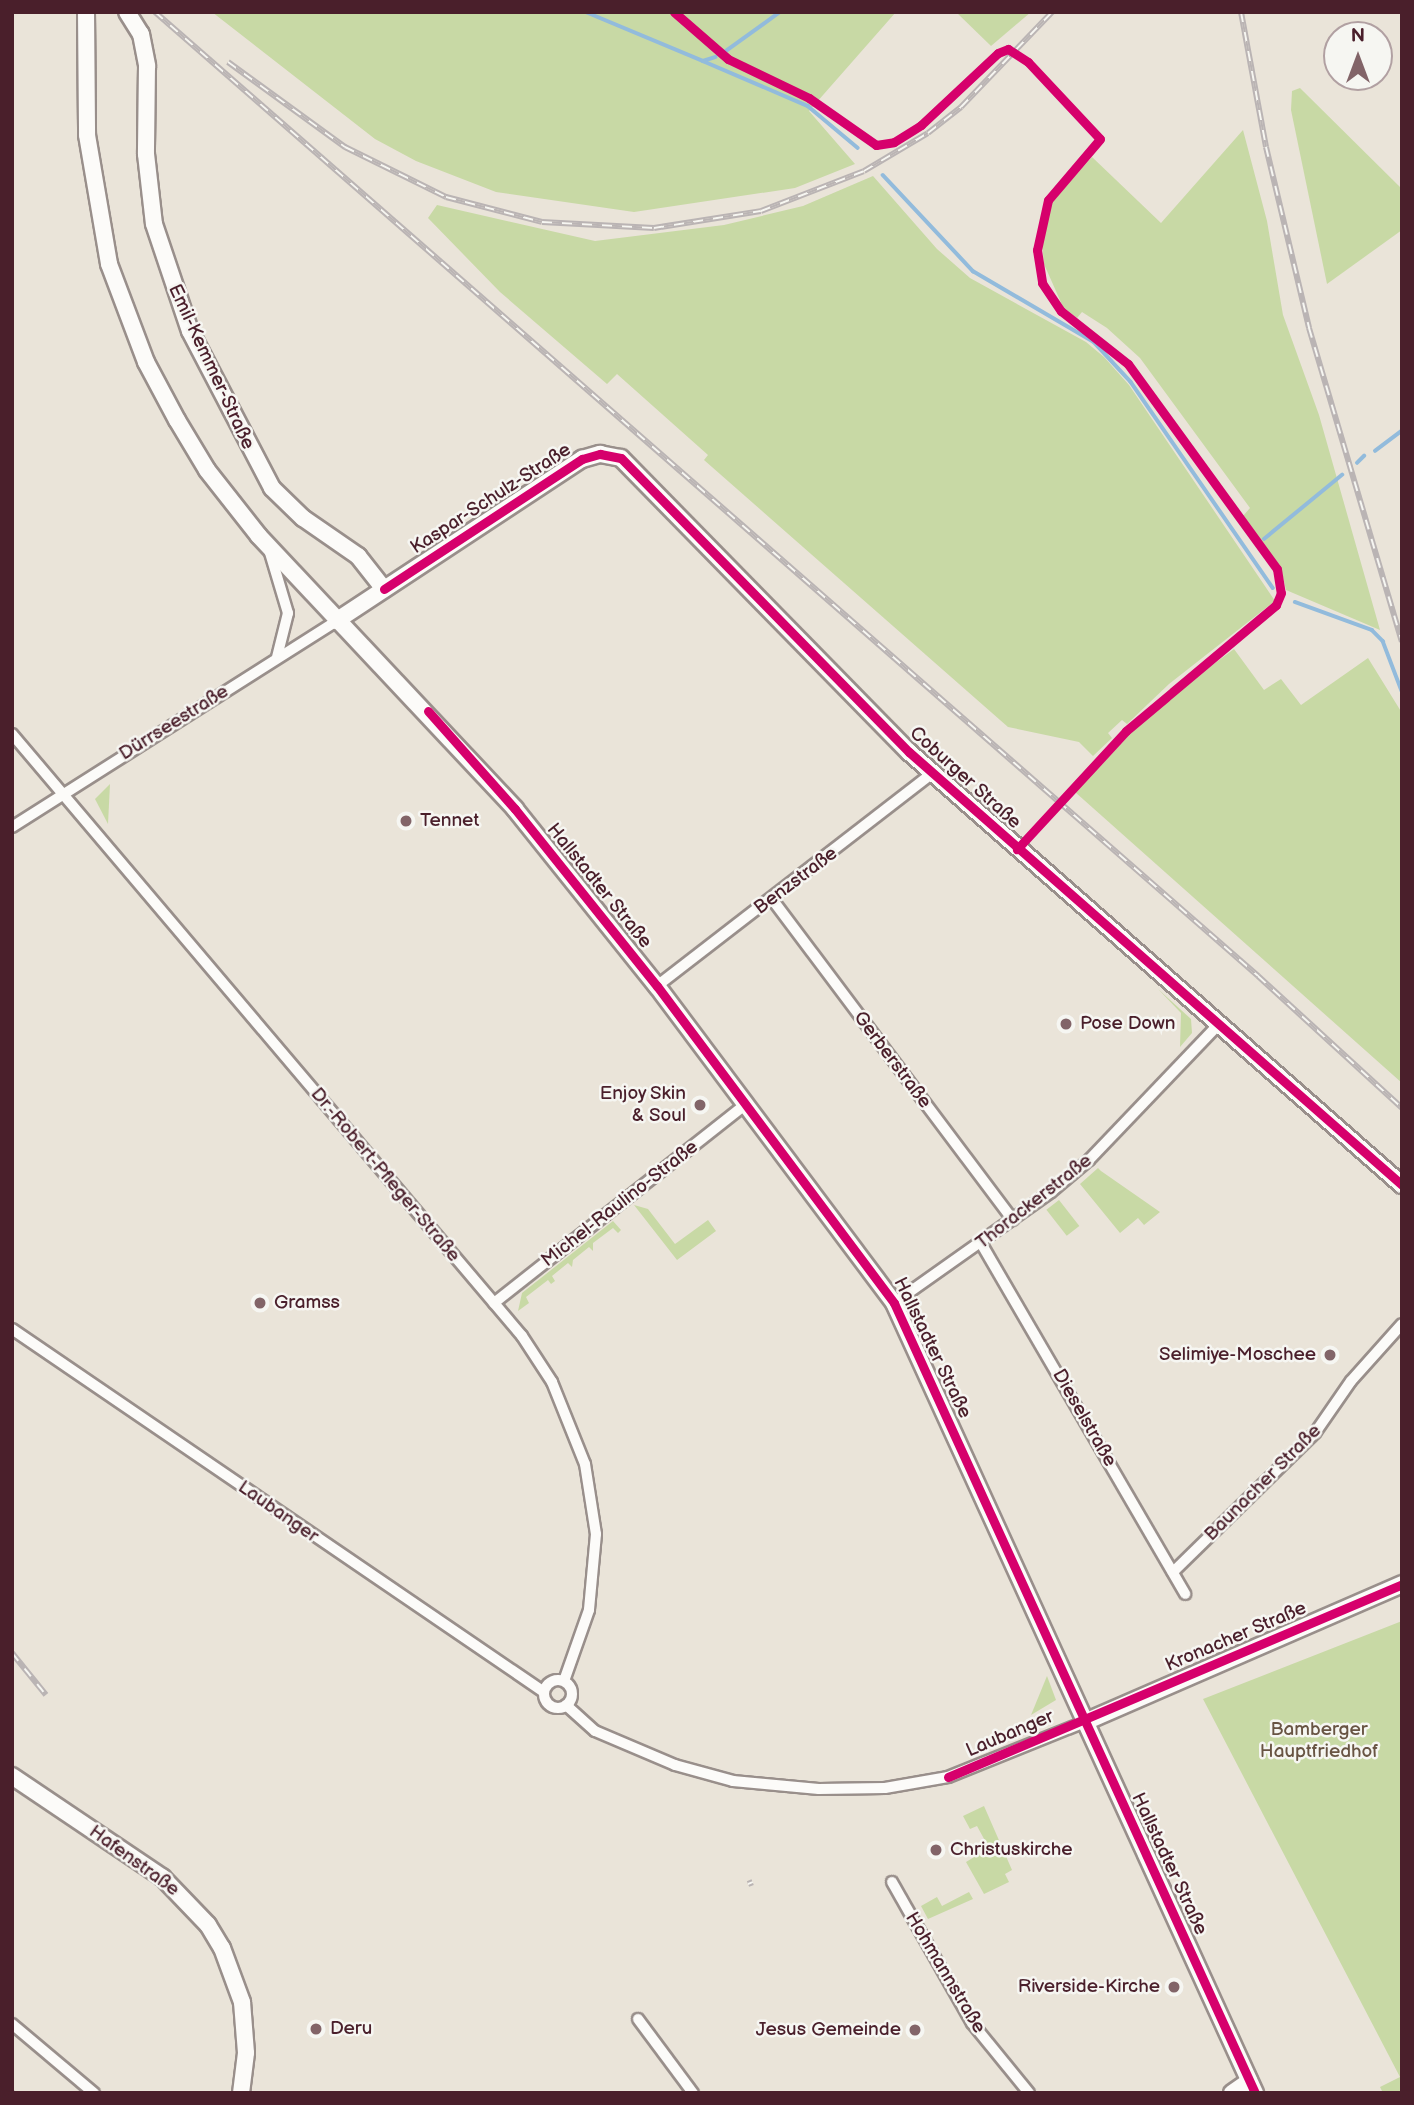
<!DOCTYPE html>
<meta charset="utf-8">
<style>
body{margin:0}
#map{position:relative;width:1414px;height:2105px;overflow:hidden;background:#eae4d9;font-family:"Balsamiq Sans",sans-serif}
div>[style]{position:absolute}
.green>*{inset:0;background:#c8d9a5;transform-origin:0 0}
.stream>*{height:3.5px;margin:-1.75px;padding:0 1.75px;transform-origin:1.75px;border-radius:1.75px;background:#92bbdc}
.roads{filter:drop-shadow(2px 0 #998f8b) drop-shadow(-2px 0 #998f8b) drop-shadow(0 2px #998f8b) drop-shadow(0 -2px #998f8b)}
.street>*{height:10px;margin:-5px;padding:0 5px;transform-origin:5px;border-radius:5px;background:#fcfbf9}
.street>.ring{margin:-5px;padding:0;box-sizing:content-box;background:none;border:10px solid #fcfbf9;border-radius:50%}
.secondary>*{height:16px;margin:-8px;padding:0 8px;transform-origin:8px;border-radius:8px;background:#fcfbf9}
.rail>*{height:6px;margin-top:-3px;transform-origin:0;background:repeating-linear-gradient(90deg,#f6f6f2 0 10px,#bab4b4 0 20px);box-sizing:border-box;border-block:2px solid #bab4b4}
.cycleway>*{height:9px;margin:-4.5px;padding:0 4.5px;transform-origin:4.5px;border-radius:4.5px;background:#d6006c}
.dots>*{width:19px;height:19px;translate:-50% -50%;box-sizing:border-box;border:4px solid #f6f6f2;border-radius:50%}
span{translate:-50% -50%;white-space:nowrap;text-align:center;line-height:1.15;-webkit-text-stroke:5px #f6f6f2;paint-order:stroke}
.street-label{font-size:19px;color:#4a1f2b}
.poi-label{font-size:19px;color:#4a1f2b}
.left{translate:0 -50%;text-align:left}
.right{translate:-100% -50%;text-align:right}
.park-label{font-size:19px;color:#685443}
.frame{position:absolute;inset:0;border:14px solid #4a1f2b;pointer-events:none}
.north{position:absolute;left:1323px;top:21px;width:70px;height:70px;box-sizing:border-box;background:#f6f6f2;border:2px solid #b1a0a2;border-radius:50%;rotate:0deg;font-size:19px;font-weight:700;line-height:28px;text-align:center;color:#4a1f2b}
.north::after{content:'';display:block;margin:auto;width:24px;height:32px;background:#826468;clip-path:polygon(50% 0,100% 100%,50% 72%,0 100%)}
</style>
<div id="map">
<div class="green">
<div style="clip-path:polygon(212px 12px,896px 12px,809px 111px,855px 164px,795px 188px,634px 212px,496px 192px,416px 161px,375px 139px)"></div>
<div style="clip-path:polygon(956px 12px,1031px 12px,991px 46px)"></div>
<div style="clip-path:polygon(1300px 88px,1402px 189px,1402px 230px,1327px 284px,1291px 110px,1292px 91px)"></div>
<div style="clip-path:polygon(1243px 130px,1267px 221px,1283px 315px,1319px 415px,1380px 630px,1286px 590px,1281px 568px,1243px 516px,1250px 508px,1140px 358px,1107px 328px,1082px 312px,1077px 318px,1063px 307px,1044px 264px,1042px 243px,1051px 203px,1092px 157px,1161px 223px)"></div>
<div style="clip-path:polygon(873px 176px,937px 249px,970px 278px,1086px 342px,1104px 357px,1129px 385px,1275px 601px,1169px 684px,1127px 724px,1122px 720px,1108px 733px,1112px 738px,1093px 756px,1079px 742px,1008px 727px,704px 460px,708px 455px,617px 374px,607px 384px,500px 292px,428px 218px,437px 205px,595px 241px,724px 225px,803px 206px)"></div>
<div style="clip-path:polygon(1234px 649px,1264px 690px,1281px 679px,1301px 705px,1368px 658px,1402px 713px,1402px 1083px,1075px 792px,1157px 706px)"></div>
<div style="clip-path:polygon(110px 784px,108px 824px,95px 799px)"></div>
<div style="clip-path:polygon(1158px 989px,1191px 1019px,1192px 1033px,1180px 1047px,1181px 1013px)"></div>
<div style="clip-path:polygon(1098px 1168px,1101px 1171px,1160px 1212px,1144px 1225px,1138px 1218px,1120px 1233px,1080px 1184px)"></div>
<div style="left:1059px;top:1200px;width:33px;height:16px;rotate:52deg"></div>
<div style="clip-path:polygon(634px 1205px,648px 1209px,675px 1244px,708px 1220px,716px 1231px,677px 1260px)"></div>
<div style="clip-path:polygon(613px 1221px,621px 1230px,618px 1233px,613px 1228px,593px 1243px,593px 1251px,589px 1247px,573px 1260px,572px 1267px,568px 1263px,552px 1276px,555px 1281px,551px 1284px,548px 1280px,526px 1297px,529px 1303px,518px 1311px,522px 1293px)"></div>
<div style="clip-path:polygon(1402px 1621px,1402px 2093px,1383px 2093px,1380px 2087px,1400px 2077px,1203px 1699px)"></div>
<div style="clip-path:polygon(1047px 1676px,1056px 1700px,1031px 1715px)"></div>
<div style="left:1034px;top:1720px;width:8px;height:46px;rotate:67deg"></div>
<div style="clip-path:polygon(984px 1806px,1012px 1870px,1005px 1874px,1009px 1882px,984px 1894px,966px 1862px,989px 1848px,977px 1826px,970px 1829px,963px 1816px)"></div>
<div style="clip-path:polygon(969px 1892px,973px 1899px,928px 1919px,921px 1906px,937px 1897px,942px 1906px)"></div>
</div>
<div class="stream">
<div style="left:586px;top:12px;width:127px;rotate:22.7deg"></div>
<div style="left:703px;top:61px;width:13px;rotate:-18deg"></div>
<div style="left:726px;top:51px;width:67px;rotate:-35.8deg"></div>
<div style="left:703px;top:61px;width:114px;rotate:23.2deg"></div>
<div style="left:808px;top:106px;width:65px;rotate:40deg"></div>
<div style="left:883px;top:175px;width:132px;rotate:46.8deg"></div>
<div style="left:973px;top:271px;width:140px;rotate:30.4deg"></div>
<div style="left:1094px;top:342px;width:54px;rotate:47.2deg"></div>
<div style="left:1131px;top:382px;width:250px;rotate:55.4deg"></div>
<div style="left:1375px;top:451px;width:34px;rotate:-37deg"></div>
<div style="left:1357px;top:463px;width:10px;rotate:-45deg"></div>
<div style="left:1264px;top:539px;width:101px;rotate:-39.4deg"></div>
<div style="left:1295px;top:602px;width:82px;rotate:20deg"></div>
<div style="left:1372px;top:630px;width:16px;rotate:45deg"></div>
<div style="left:1383px;top:641px;width:53px;rotate:69.2deg"></div>
</div>
<div class="roads">
<div class="street">
<div style="left:268px;top:546px;width:70px;rotate:73.4deg"></div>
<div style="left:288px;top:613px;width:45px;rotate:104deg"></div>
<div style="left:12px;top:734px;width:789px;rotate:49.73deg"></div>
<div style="left:522px;top:1336px;width:55px;rotate:56.9deg"></div>
<div style="left:552px;top:1382px;width:88px;rotate:68.1deg"></div>
<div style="left:585px;top:1464px;width:71px;rotate:81.1deg"></div>
<div style="left:596px;top:1534px;width:76px;rotate:95.3deg"></div>
<div style="left:589px;top:1610px;width:75px;rotate:109.4deg"></div>
<div style="left:12px;top:827px;width:384px;rotate:-32.4deg"></div>
<div style="left:772px;top:899px;width:401px;rotate:53.1deg"></div>
<div style="left:657px;top:986px;width:349px;rotate:-37.7deg"></div>
<div style="left:981px;top:1243px;width:406px;rotate:59.8deg"></div>
<div style="left:494px;top:1303px;width:321px;rotate:-38.3deg"></div>
<div style="left:894px;top:1303px;width:192px;rotate:-35.3deg"></div>
<div style="left:1051px;top:1192px;width:50px;rotate:-40.1deg"></div>
<div style="left:1089px;top:1160px;width:188px;rotate:-46.3deg"></div>
<div style="left:12px;top:1329px;width:644px;rotate:34.31deg"></div>
<div style="left:1173px;top:1572px;width:199px;rotate:-44.4deg"></div>
<div style="left:1315px;top:1433px;width:63px;rotate:-55.3deg"></div>
<div style="left:1351px;top:1381px;width:76px;rotate:-48.2deg"></div>
<div class="ring" style="left:544px;top:1680px;width:18px;height:18px"></div>
<div style="left:566px;top:1705px;width:39px;rotate:42deg"></div>
<div style="left:595px;top:1731px;width:87px;rotate:23deg"></div>
<div style="left:675px;top:1765px;width:60px;rotate:15.4deg"></div>
<div style="left:733px;top:1781px;width:86px;rotate:5.3deg"></div>
<div style="left:819px;top:1789px;width:66px;rotate:-0.9deg"></div>
<div style="left:885px;top:1788px;width:64px;rotate:-9.9deg"></div>
<div style="left:948px;top:1777px;width:148px;rotate:-21.9deg"></div>
<div style="left:892px;top:1882px;width:162px;rotate:60.4deg"></div>
<div style="left:972px;top:2023px;width:90px;rotate:50.8deg"></div>
<div style="left:638px;top:2019px;width:92px;rotate:53.4deg"></div>
<div style="left:12px;top:2024px;width:107px;rotate:40.1deg"></div>
</div>
<div class="secondary">
<div style="left:86px;top:12px;width:123px;rotate:89.5deg"></div>
<div style="left:87px;top:135px;width:131px;rotate:80.3deg"></div>
<div style="left:109px;top:264px;width:105px;rotate:69.3deg"></div>
<div style="left:146px;top:362px;width:66px;rotate:61.9deg"></div>
<div style="left:177px;top:420px;width:58px;rotate:59deg"></div>
<div style="left:207px;top:470px;width:84px;rotate:51.8deg"></div>
<div style="left:259px;top:536px;width:374px;rotate:46.8deg"></div>
<div style="left:515px;top:809px;width:227px;rotate:51.3deg"></div>
<div style="left:657px;top:986px;width:396px;rotate:53.2deg"></div>
<div style="left:894px;top:1303px;width:869px;rotate:65.44deg"></div>
<div style="left:127px;top:12px;width:26px;rotate:58deg"></div>
<div style="left:141px;top:34px;width:33px;rotate:79deg"></div>
<div style="left:147px;top:66px;width:88px;rotate:90.7deg"></div>
<div style="left:146px;top:154px;width:70px;rotate:83.5deg"></div>
<div style="left:154px;top:224px;width:113px;rotate:71.4deg"></div>
<div style="left:190px;top:331px;width:177px;rotate:62.4deg"></div>
<div style="left:272px;top:488px;width:43px;rotate:44.1deg"></div>
<div style="left:303px;top:518px;width:67px;rotate:34.6deg"></div>
<div style="left:358px;top:556px;width:42px;rotate:51.8deg"></div>
<div style="left:336px;top:621px;width:295px;rotate:-33.4deg"></div>
<div style="left:582px;top:459px;width:19px;rotate:-16deg"></div>
<div style="left:600px;top:454px;width:21px;rotate:11deg"></div>
<div style="left:621px;top:458px;width:412px;rotate:45.6deg"></div>
<div style="left:909px;top:752px;width:656px;rotate:41.29deg"></div>
<div style="left:1085px;top:1722px;width:346px;rotate:-23.5deg"></div>
<div style="left:12px;top:1776px;width:181px;rotate:34deg"></div>
<div style="left:162px;top:1877px;width:66px;rotate:46.2deg"></div>
<div style="left:208px;top:1925px;width:27px;rotate:59deg"></div>
<div style="left:222px;top:1948px;width:58px;rotate:69.7deg"></div>
<div style="left:242px;top:2002px;width:51px;rotate:85.5deg"></div>
<div style="left:246px;top:2053px;width:40px;rotate:97.1deg"></div>
<div style="left:1232px;top:2093px;width:21px;rotate:-35deg"></div>
</div>
</div>
<div class="rail">
<div style="left:155px;top:12px;width:1465px;rotate:41.15deg"></div>
<div style="left:1258px;top:976px;width:195px;rotate:42.5deg"></div>
<div style="left:1241px;top:12px;width:137px;rotate:79.5deg"></div>
<div style="left:1266px;top:147px;width:186px;rotate:76.6deg"></div>
<div style="left:1309px;top:328px;width:327px;rotate:73.5deg"></div>
<div style="left:228px;top:62px;width:145px;rotate:36deg"></div>
<div style="left:345px;top:147px;width:113px;rotate:26.3deg"></div>
<div style="left:446px;top:197px;width:99px;rotate:14.6deg"></div>
<div style="left:542px;top:222px;width:112px;rotate:3.1deg"></div>
<div style="left:654px;top:228px;width:108px;rotate:-9deg"></div>
<div style="left:761px;top:211px;width:110px;rotate:-21.2deg"></div>
<div style="left:864px;top:171px;width:74px;rotate:-30.7deg"></div>
<div style="left:928px;top:133px;width:42px;rotate:-38.2deg"></div>
<div style="left:961px;top:107px;width:132px;rotate:-46.2deg"></div>
<div style="left:12px;top:1653px;width:54px;rotate:51deg"></div>
<div style="left:748px;top:1884px;width:5px;rotate:-22deg"></div>
<div style="left:12px;top:2092px;width:1px;rotate:45deg"></div>
</div>
<div class="cycleway">
<div style="left:674px;top:12px;width:72px;rotate:41deg"></div>
<div style="left:728px;top:59px;width:90px;rotate:25.7deg"></div>
<div style="left:809px;top:98px;width:82px;rotate:35deg"></div>
<div style="left:876px;top:145px;width:18px;rotate:-9deg"></div>
<div style="left:894px;top:142px;width:32px;rotate:-32deg"></div>
<div style="left:921px;top:125px;width:105px;rotate:-43.1deg"></div>
<div style="left:998px;top:53px;width:11px;rotate:-22deg"></div>
<div style="left:1008px;top:49px;width:24px;rotate:33deg"></div>
<div style="left:1028px;top:62px;width:105px;rotate:46.9deg"></div>
<div style="left:1100px;top:139px;width:80px;rotate:130.4deg"></div>
<div style="left:1048px;top:200px;width:51px;rotate:102.4deg"></div>
<div style="left:1037px;top:250px;width:33px;rotate:81deg"></div>
<div style="left:1042px;top:283px;width:34px;rotate:56deg"></div>
<div style="left:1061px;top:311px;width:85px;rotate:38.3deg"></div>
<div style="left:1128px;top:364px;width:253px;rotate:54deg"></div>
<div style="left:1277px;top:569px;width:24px;rotate:81deg"></div>
<div style="left:1281px;top:593px;width:13px;rotate:113deg"></div>
<div style="left:1276px;top:605px;width:196px;rotate:140deg"></div>
<div style="left:1126px;top:731px;width:161px;rotate:132.7deg"></div>
<div style="left:384px;top:589px;width:237px;rotate:-33.3deg"></div>
<div style="left:582px;top:459px;width:19px;rotate:-16deg"></div>
<div style="left:600px;top:454px;width:21px;rotate:11deg"></div>
<div style="left:621px;top:458px;width:412px;rotate:45.6deg"></div>
<div style="left:909px;top:752px;width:656px;rotate:41.29deg"></div>
<div style="left:428px;top:711px;width:131px;rotate:48.4deg"></div>
<div style="left:515px;top:809px;width:227px;rotate:51.3deg"></div>
<div style="left:657px;top:986px;width:396px;rotate:53.2deg"></div>
<div style="left:894px;top:1303px;width:869px;rotate:65.44deg"></div>
<div style="left:948px;top:1777px;width:493px;rotate:-23deg"></div>
</div>
<div class="dots">
<div style="left:406px;top:821px;background:#826468"></div>
<div style="left:1066px;top:1024px;background:#826468"></div>
<div style="left:700px;top:1105px;background:#826468"></div>
<div style="left:260px;top:1303px;background:#826468"></div>
<div style="left:1330px;top:1355px;background:#826468"></div>
<div style="left:936px;top:1850px;background:#826468"></div>
<div style="left:1174px;top:1987px;background:#826468"></div>
<div style="left:316px;top:2029px;background:#826468"></div>
<div style="left:915px;top:2030px;background:#826468"></div>
</div>
<div class="street-label">
<span style="left:211px;top:367px;rotate:65deg">Emil-Kemmer-Straße</span>
<span style="left:491px;top:499px;rotate:-33deg">Kaspar-Schulz-Straße</span>
<span style="left:174px;top:723px;rotate:-32deg">Dürrseestraße</span>
<span style="left:965px;top:778px;rotate:42deg">Coburger Straße</span>
<span style="left:796px;top:881px;rotate:-37deg">Benzstraße</span>
<span style="left:599px;top:886px;rotate:51deg">Hallstadter Straße</span>
<span style="left:892px;top:1060px;rotate:53deg">Gerberstraße</span>
<span style="left:385px;top:1175px;rotate:50deg">Dr.-Robert-Pfleger-Straße</span>
<span style="left:1034px;top:1202px;rotate:-38deg">Thorackerstraße</span>
<span style="left:620px;top:1204px;rotate:-38deg">Michel-Raulino-Straße</span>
<span style="left:932px;top:1348px;rotate:64deg">Hallstadter Straße</span>
<span style="left:1084px;top:1418px;rotate:60deg">Dieselstraße</span>
<span style="left:1263px;top:1483px;rotate:-45deg">Baunacher Straße</span>
<span style="left:278px;top:1512px;rotate:35deg">Laubanger</span>
<span style="left:1236px;top:1637px;rotate:-23deg">Kronacher Straße</span>
<span style="left:1010px;top:1734px;rotate:-23deg">Laubanger</span>
<span style="left:134px;top:1861px;rotate:36deg">Hafenstraße</span>
<span style="left:1169px;top:1864px;rotate:65deg">Hallstadter Straße</span>
<span style="left:945px;top:1973px;rotate:59deg">Hohmannstraße</span>
</div>
<div class="poi-label">
<span class="left" style="left:420px;top:821px">Tennet</span>
<span class="left" style="left:1080px;top:1024px">Pose Down</span>
<span class="right" style="left:686px;top:1105px">Enjoy Skin<br>&amp; Soul</span>
<span class="left" style="left:274px;top:1303px">Gramss</span>
<span class="right" style="left:1316px;top:1355px">Selimiye-Moschee</span>
<span class="left" style="left:950px;top:1850px">Christuskirche</span>
<span class="right" style="left:1160px;top:1987px">Riverside-Kirche</span>
<span class="left" style="left:330px;top:2029px">Deru</span>
<span class="right" style="left:901px;top:2030px">Jesus Gemeinde</span>
</div>
<div class="park-label">
<span style="left:1319px;top:1741px">Bamberger<br>Hauptfriedhof</span>
</div>
<div class="frame"></div>
<div class="north">N</div>
</div>
